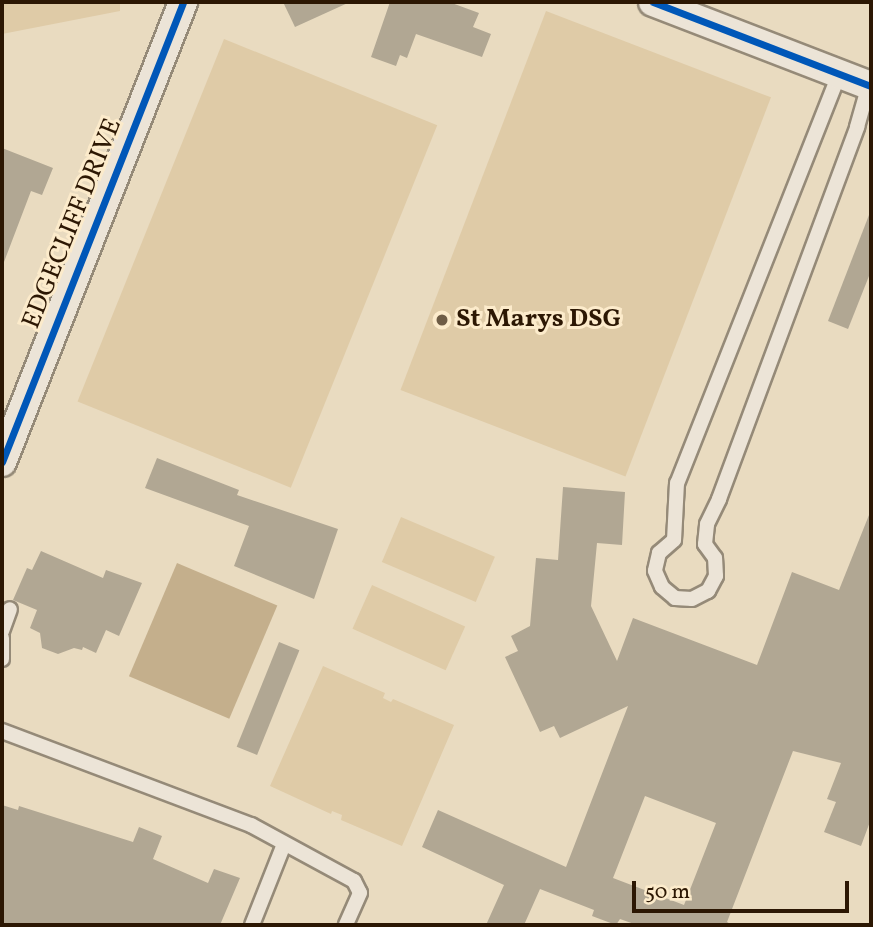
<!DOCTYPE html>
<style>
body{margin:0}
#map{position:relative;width:873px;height:927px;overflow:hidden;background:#e9dbc0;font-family:Vollkorn,serif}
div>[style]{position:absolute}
.green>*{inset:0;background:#dfcba7;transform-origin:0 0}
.water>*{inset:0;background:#c4af8c;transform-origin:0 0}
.building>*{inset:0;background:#b1a793;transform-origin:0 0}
.roads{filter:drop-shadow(2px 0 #958a78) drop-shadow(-2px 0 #958a78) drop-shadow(0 2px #958a78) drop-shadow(0 -2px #958a78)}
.service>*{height:14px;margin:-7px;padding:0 7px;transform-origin:7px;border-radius:7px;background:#ece4d7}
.minor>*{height:28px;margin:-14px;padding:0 14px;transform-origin:14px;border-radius:14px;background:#ece4d7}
.cycleway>*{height:7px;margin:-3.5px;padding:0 3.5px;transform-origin:3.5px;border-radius:3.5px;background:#0057b8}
.dots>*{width:19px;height:19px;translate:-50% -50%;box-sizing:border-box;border:4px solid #fcebcb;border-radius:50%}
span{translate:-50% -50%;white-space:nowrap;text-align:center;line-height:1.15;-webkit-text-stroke:6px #fcebcb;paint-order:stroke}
.street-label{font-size:26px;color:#2c1703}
.poi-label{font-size:26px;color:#2c1703;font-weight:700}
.left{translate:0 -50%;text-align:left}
.frame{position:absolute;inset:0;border:4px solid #2c1703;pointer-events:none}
.scale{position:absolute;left:632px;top:881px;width:217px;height:32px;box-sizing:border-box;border:4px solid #2c1703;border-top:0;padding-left:9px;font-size:21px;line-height:24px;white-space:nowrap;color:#2c1703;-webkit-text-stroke:5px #fcebcb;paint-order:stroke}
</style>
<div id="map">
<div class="green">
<div style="clip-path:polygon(2px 2px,120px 2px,120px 11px,2px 34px)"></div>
<div style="left:546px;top:11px;width:241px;height:406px;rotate:21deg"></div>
<div style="left:224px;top:39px;width:230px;height:391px;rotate:22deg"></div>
<div style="left:401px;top:517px;width:102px;height:49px;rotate:23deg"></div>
<div style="left:372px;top:585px;width:102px;height:48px;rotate:24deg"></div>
<div style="clip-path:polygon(323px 666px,385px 693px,383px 698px,391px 702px,393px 699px,454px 725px,402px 846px,341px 820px,342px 815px,332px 811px,331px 814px,270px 786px)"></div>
</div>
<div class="water">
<div style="left:177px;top:563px;width:109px;height:123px;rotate:23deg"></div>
</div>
<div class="building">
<div style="clip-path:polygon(283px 2px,350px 2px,295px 27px)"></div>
<div style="clip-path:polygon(390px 2px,449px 2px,479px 13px,473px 27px,491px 34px,482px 57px,416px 34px,407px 58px,400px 55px,396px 66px,371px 57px)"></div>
<div style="clip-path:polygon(2px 148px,53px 168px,42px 195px,31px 191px,4px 262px)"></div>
<div style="clip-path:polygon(869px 215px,871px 271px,848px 329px,828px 321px)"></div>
<div style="clip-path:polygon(157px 458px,239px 490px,237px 495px,338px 529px,314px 599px,234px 566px,249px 526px,145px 488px)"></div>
<div style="clip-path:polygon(evenodd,563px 487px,625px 492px,622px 545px,597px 543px,591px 606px,617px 661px,633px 618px,757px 665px,792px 572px,839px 590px,871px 510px,871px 819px,861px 846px,824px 832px,836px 802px,827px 799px,841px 763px,793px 751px,727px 922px,732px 925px,637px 925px,620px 919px,616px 925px,592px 916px,594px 910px,540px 889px,524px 925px,486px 925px,504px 885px,422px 847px,438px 810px,566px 867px,628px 706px,560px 738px,554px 726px,540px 732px,505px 657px,518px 651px,511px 636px,530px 626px,536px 558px,558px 560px,563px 487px,645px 796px,716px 823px,684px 905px,613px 878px,645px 796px)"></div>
<div style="clip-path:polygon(41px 551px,103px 578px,106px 570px,142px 583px,119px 636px,106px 630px,96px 653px,83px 647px,82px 650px,74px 648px,58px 654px,42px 648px,40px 633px,30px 628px,37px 610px,13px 600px,27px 568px,32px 570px)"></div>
<div style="left:279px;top:642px;width:22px;height:113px;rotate:22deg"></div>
<div style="clip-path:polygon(2px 805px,18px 810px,19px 806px,133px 842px,139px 827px,162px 836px,153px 859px,208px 883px,214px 869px,240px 878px,220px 925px,2px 925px)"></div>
</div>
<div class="roads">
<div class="service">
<div style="left:840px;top:72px;width:442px;rotate:111.6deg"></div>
<div style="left:677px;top:483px;width:57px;rotate:93deg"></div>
<div style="left:674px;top:540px;width:20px;rotate:139deg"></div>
<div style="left:659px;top:553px;width:18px;rotate:103deg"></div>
<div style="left:655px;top:571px;width:17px;rotate:66deg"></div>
<div style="left:662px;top:587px;width:17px;rotate:40deg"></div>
<div style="left:675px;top:598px;width:17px;rotate:3deg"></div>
<div style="left:692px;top:599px;width:18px;rotate:-27deg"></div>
<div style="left:708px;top:591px;width:17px;rotate:-62deg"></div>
<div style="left:716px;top:576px;width:18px;rotate:-93deg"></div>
<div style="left:715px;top:558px;width:17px;rotate:-126deg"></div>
<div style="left:705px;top:544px;width:20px;rotate:-84deg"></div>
<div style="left:707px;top:524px;width:28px;rotate:-64deg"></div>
<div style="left:719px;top:499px;width:397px;rotate:-69.6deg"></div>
<div style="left:857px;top:127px;width:44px;rotate:-74.1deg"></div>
<div style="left:2px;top:631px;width:23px;rotate:-70deg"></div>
<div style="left:2px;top:638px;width:21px;rotate:90deg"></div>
<div style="left:2px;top:731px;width:266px;rotate:20.7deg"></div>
<div style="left:251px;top:825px;width:117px;rotate:28.5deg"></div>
<div style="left:354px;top:881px;width:13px;rotate:63deg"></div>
<div style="left:360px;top:893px;width:35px;rotate:114deg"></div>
<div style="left:252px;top:925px;width:87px;rotate:-68.4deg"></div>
</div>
<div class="minor">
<div style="left:653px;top:2px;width:234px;rotate:21.1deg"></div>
<div style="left:2px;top:462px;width:494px;rotate:-68.5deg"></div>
</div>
</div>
<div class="cycleway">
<div style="left:653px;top:2px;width:234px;rotate:21.1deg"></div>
<div style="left:2px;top:462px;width:494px;rotate:-68.5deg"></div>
</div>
<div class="dots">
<div style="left:442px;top:320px;background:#6e5c45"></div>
</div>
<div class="street-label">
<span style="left:73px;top:224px;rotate:-68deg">EDGECLIFF DRIVE</span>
</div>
<div class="poi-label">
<span class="left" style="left:456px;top:320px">St Marys DSG</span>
</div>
<div class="frame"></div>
<div class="scale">50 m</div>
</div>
